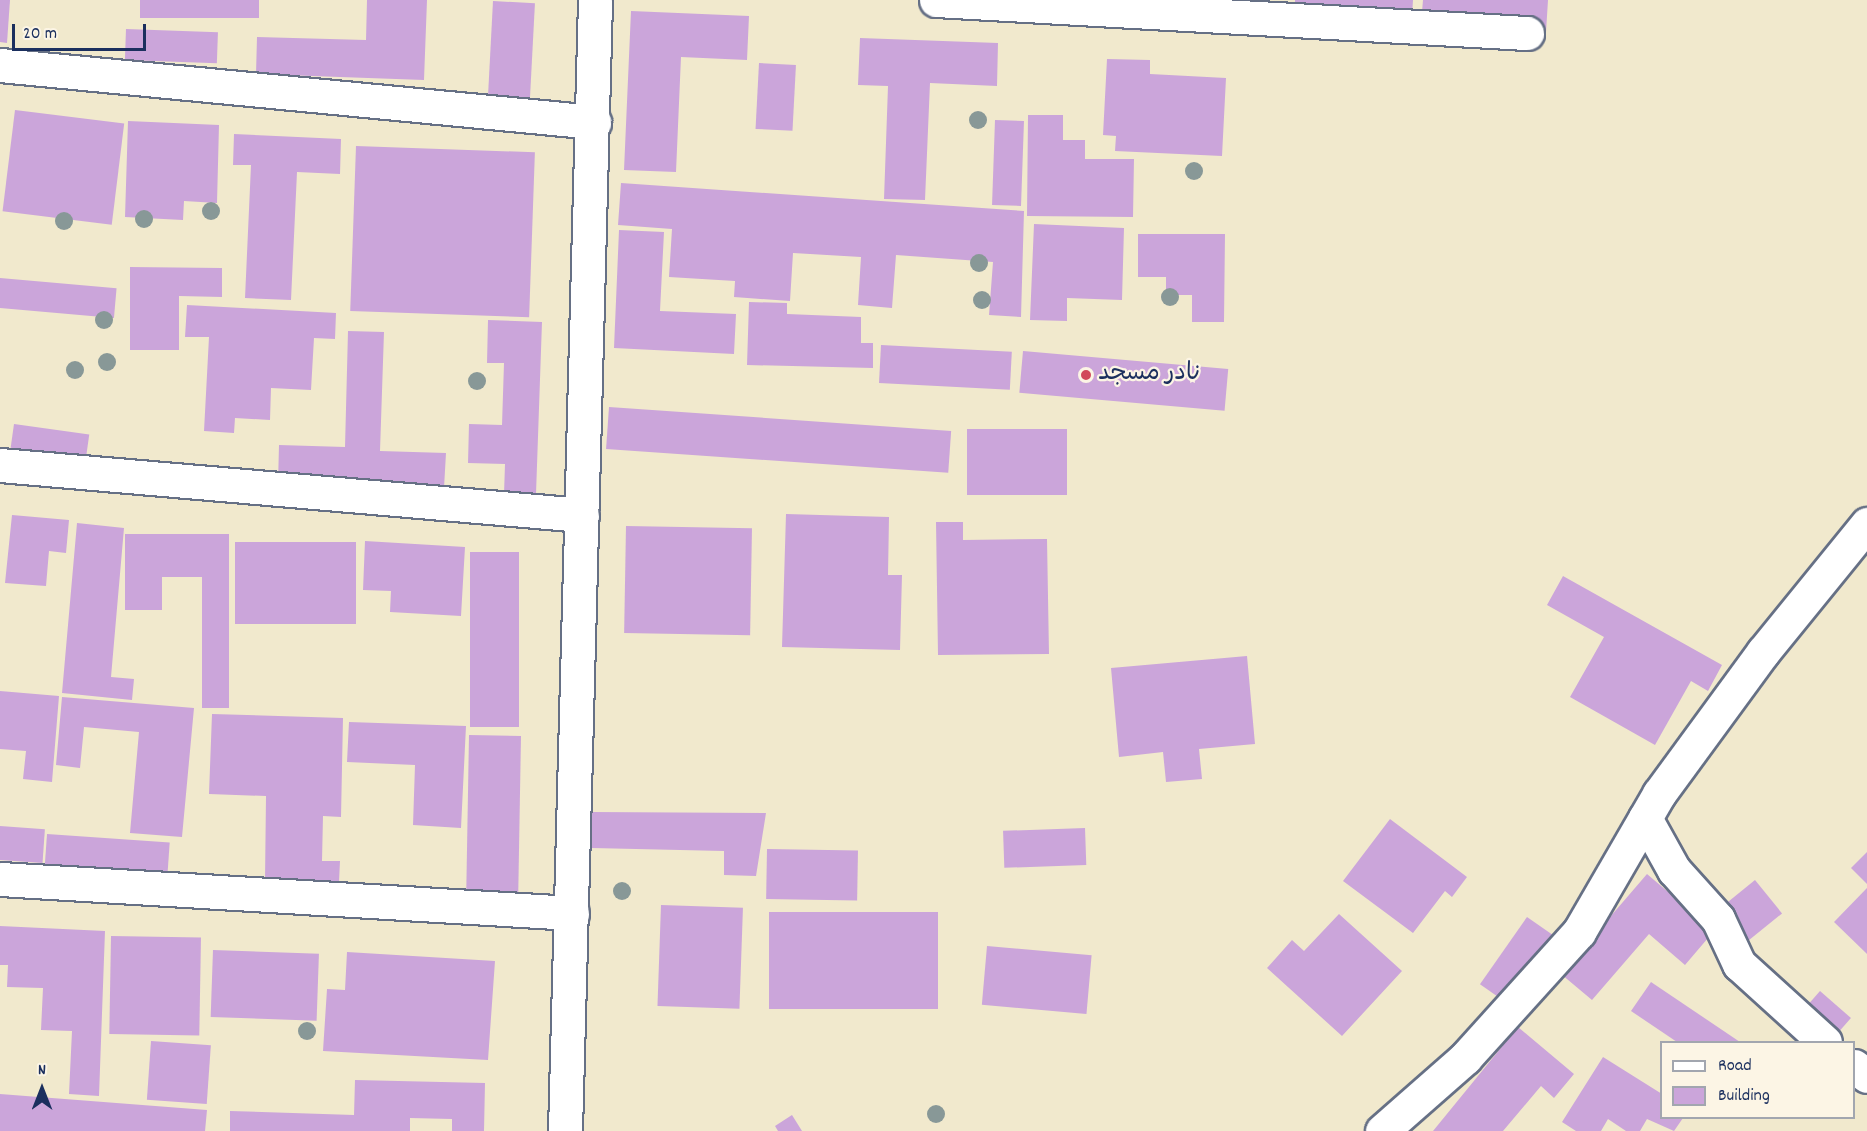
<!DOCTYPE html>
<meta charset="utf-8">
<style>
body{margin:0}
#map{position:relative;width:1867px;height:1131px;overflow:hidden;background:#f1e9cd;font-family:Dekko,"Playpen Sans Arabic",sans-serif}
div>[style]{position:absolute}
.building>*{inset:0;background:#cba5da;transform-origin:0 0}
.roads{filter:drop-shadow(2px 0 #667085) drop-shadow(-2px 0 #667085) drop-shadow(0 2px #667085) drop-shadow(0 -2px #667085)}
.minor>*{height:33px;margin:-16.5px;padding:0 16.5px;transform-origin:16.5px;border-radius:16.5px;background:#fff}
.trees>*{width:18px;height:18px;margin:-9px;border-radius:50%;background:#889897}
.dots>*{width:16px;height:16px;translate:-50% -50%;box-sizing:border-box;border:3px solid #fcf5e5;border-radius:50%}
span{translate:-50% -50%;white-space:nowrap;text-align:center;line-height:1.15;-webkit-text-stroke:4.5px #fcf5e5;paint-order:stroke}
.poi-label{font-size:24px;color:#1b2f5e}
.left{translate:0 -50%;text-align:left}
.legend{position:absolute;left:1660px;top:1041px;width:195px;height:78px;box-sizing:border-box;background:#fcf5e5;border:2px solid #a2a6af;margin:0;padding:8px 10px;list-style:none;font-size:18px;color:#1b2f5e}
.legend li{display:flex;align-items:center;gap:12px;height:30px}
.legend b{width:30px;border:2px solid #a2a6af}
.north{position:absolute;left:12px;top:1059px;width:60px;height:60px;-webkit-text-stroke:4px #fcf5e5;paint-order:stroke;rotate:0deg;font-size:16px;font-weight:700;line-height:24px;text-align:center;color:#1b2f5e}
.north::after{content:'';display:block;margin:auto;width:21px;height:27px;background:#1b2f5e;clip-path:polygon(50% 0,100% 100%,50% 72%,0 100%)}
.scale{position:absolute;left:12px;top:24px;width:134px;height:27px;box-sizing:border-box;border:3px solid #1b2f5e;border-top:0;padding-left:8px;font-size:18px;line-height:21px;white-space:nowrap;color:#1b2f5e;-webkit-text-stroke:4px #fcf5e5;paint-order:stroke}
</style>
<div id="map">
<div class="building">
<div style="clip-path:polygon(0 0,10px 0,7px 43px,0 42px)"></div>
<div style="left:140px;top:0;width:119px;height:18px"></div>
<div style="clip-path:polygon(367px 0,427px 0,424px 80px,256px 74px,257px 37px,366px 40px)"></div>
<div style="clip-path:polygon(1295px 0,1413px 0,1412px 15px,1295px 7px)"></div>
<div style="clip-path:polygon(1423px 0,1548px 0,1546px 32px,1421px 24px)"></div>
<div style="left:493px;top:1px;width:42px;height:95px;rotate:3deg"></div>
<div style="clip-path:polygon(631px 11px,749px 16px,747px 60px,681px 57px,676px 172px,624px 170px)"></div>
<div style="left:126px;top:29px;width:92px;height:31px;rotate:2deg"></div>
<div style="clip-path:polygon(860px 38px,998px 43px,997px 86px,930px 83px,925px 200px,884px 199px,888px 86px,858px 85px)"></div>
<div style="clip-path:polygon(1107px 59px,1150px 60px,1150px 74px,1226px 78px,1222px 156px,1115px 151px,1116px 136px,1103px 135px)"></div>
<div style="left:759px;top:63px;width:37px;height:66px;rotate:3deg"></div>
<div style="left:15px;top:110px;width:110px;height:102px;rotate:7deg"></div>
<div style="clip-path:polygon(1028px 115px,1063px 115px,1063px 140px,1085px 140px,1085px 159px,1134px 159px,1133px 217px,1027px 216px)"></div>
<div style="left:995px;top:120px;width:29px;height:85px;rotate:2deg"></div>
<div style="clip-path:polygon(128px 121px,219px 125px,217px 203px,184px 201px,183px 220px,125px 217px)"></div>
<div style="clip-path:polygon(234px 134px,341px 139px,340px 174px,297px 172px,291px 300px,245px 298px,251px 165px,233px 165px)"></div>
<div style="left:356px;top:146px;width:179px;height:165px;rotate:2deg"></div>
<div style="clip-path:polygon(621px 183px,1024px 211px,1021px 317px,989px 315px,993px 262px,896px 255px,892px 308px,858px 305px,861px 257px,793px 253px,790px 301px,734px 297px,735px 281px,669px 277px,672px 229px,618px 225px)"></div>
<div style="clip-path:polygon(1034px 224px,1124px 228px,1122px 300px,1067px 298px,1067px 321px,1030px 320px)"></div>
<div style="clip-path:polygon(619px 230px,664px 232px,660px 311px,736px 314px,734px 354px,614px 348px)"></div>
<div style="clip-path:polygon(1138px 234px,1225px 234px,1224px 322px,1192px 322px,1192px 295px,1166px 295px,1166px 277px,1138px 277px)"></div>
<div style="clip-path:polygon(130px 267px,222px 268px,222px 297px,179px 296px,179px 350px,130px 350px)"></div>
<div style="left:0;top:278px;width:117px;height:30px;rotate:5deg"></div>
<div style="clip-path:polygon(749px 302px,787px 303px,787px 314px,861px 317px,861px 343px,873px 343px,873px 368px,747px 365px)"></div>
<div style="clip-path:polygon(187px 305px,336px 313px,335px 339px,314px 338px,311px 390px,271px 388px,270px 420px,235px 418px,234px 433px,204px 431px,209px 337px,185px 337px)"></div>
<div style="clip-path:polygon(488px 320px,542px 322px,536px 494px,504px 494px,505px 464px,468px 463px,469px 424px,502px 425px,504px 363px,487px 363px)"></div>
<div style="clip-path:polygon(348px 331px,384px 332px,380px 451px,446px 453px,444px 488px,278px 484px,279px 445px,345px 447px)"></div>
<div style="left:881px;top:345px;width:131px;height:38px;rotate:3deg"></div>
<div style="left:1023px;top:351px;width:206px;height:42px;rotate:5deg"></div>
<div style="left:609px;top:407px;width:343px;height:42px;rotate:4deg"></div>
<div style="left:14px;top:424px;width:76px;height:24px;rotate:8deg"></div>
<div style="left:967px;top:429px;width:100px;height:66px"></div>
<div style="clip-path:polygon(786px 514px,889px 517px,888px 575px,902px 575px,900px 650px,782px 647px)"></div>
<div style="clip-path:polygon(12px 515px,69px 520px,66px 553px,49px 551px,46px 586px,5px 583px)"></div>
<div style="clip-path:polygon(936px 522px,963px 522px,963px 540px,1047px 539px,1049px 654px,938px 655px)"></div>
<div style="clip-path:polygon(77px 523px,124px 528px,111px 677px,134px 679px,132px 700px,62px 693px)"></div>
<div style="left:626px;top:526px;width:126px;height:107px;rotate:1deg"></div>
<div style="clip-path:polygon(125px 534px,229px 534px,229px 708px,202px 708px,202px 577px,162px 577px,162px 610px,125px 610px)"></div>
<div style="clip-path:polygon(365px 541px,465px 547px,461px 616px,390px 612px,391px 591px,363px 590px)"></div>
<div style="left:235px;top:542px;width:121px;height:82px"></div>
<div style="left:470px;top:552px;width:49px;height:175px"></div>
<div style="clip-path:polygon(1563px 576px,1722px 665px,1708px 691px,1691px 681px,1655px 745px,1570px 697px,1604px 637px,1547px 605px)"></div>
<div style="clip-path:polygon(1247px 656px,1255px 744px,1199px 749px,1202px 779px,1166px 782px,1163px 752px,1119px 757px,1111px 668px)"></div>
<div style="clip-path:polygon(0 691px,59px 696px,52px 782px,23px 779px,26px 751px,0 749px)"></div>
<div style="clip-path:polygon(62px 697px,194px 708px,182px 837px,130px 833px,139px 732px,84px 727px,80px 768px,56px 765px)"></div>
<div style="clip-path:polygon(212px 714px,343px 718px,341px 817px,323px 816px,322px 861px,340px 861px,339px 882px,265px 880px,266px 796px,209px 794px)"></div>
<div style="clip-path:polygon(349px 722px,466px 726px,461px 828px,413px 825px,415px 765px,347px 762px)"></div>
<div style="left:469px;top:735px;width:52px;height:161px;rotate:1deg"></div>
<div style="clip-path:polygon(592px 812px,766px 813px,756px 876px,724px 875px,724px 851px,592px 848px)"></div>
<div style="clip-path:polygon(1390px 819px,1467px 877px,1452px 897px,1445px 891px,1413px 933px,1343px 881px)"></div>
<div style="left:0;top:826px;width:45px;height:34px;rotate:4deg"></div>
<div style="left:1085px;top:828px;width:37px;height:82px;rotate:88deg"></div>
<div style="left:47px;top:834px;width:123px;height:31px;rotate:4deg"></div>
<div style="left:767px;top:849px;width:91px;height:50px;rotate:1deg"></div>
<div style="clip-path:polygon(1867px 852px,1867px 884px,1851px 868px)"></div>
<div style="clip-path:polygon(1647px 874px,1714px 931px,1685px 965px,1649px 934px,1592px 1000px,1561px 974px)"></div>
<div style="left:1755px;top:880px;width:43px;height:44px;rotate:51deg"></div>
<div style="clip-path:polygon(1867px 888px,1867px 954px,1834px 922px)"></div>
<div style="left:661px;top:905px;width:82px;height:101px;rotate:2deg"></div>
<div style="left:769px;top:912px;width:169px;height:97px"></div>
<div style="clip-path:polygon(1339px 914px,1402px 971px,1342px 1036px,1267px 968px,1292px 940px,1304px 951px)"></div>
<div style="left:1527px;top:917px;width:32px;height:82px;rotate:35deg"></div>
<div style="clip-path:polygon(0 926px,105px 931px,99px 1096px,69px 1094px,72px 1031px,41px 1030px,43px 988px,7px 987px,8px 965px,0 965px)"></div>
<div style="left:111px;top:936px;width:90px;height:98px;rotate:1deg"></div>
<div style="left:987px;top:946px;width:105px;height:59px;rotate:5deg"></div>
<div style="left:213px;top:950px;width:106px;height:67px;rotate:2deg"></div>
<div style="clip-path:polygon(347px 952px,495px 961px,488px 1060px,323px 1051px,327px 989px,345px 990px)"></div>
<div style="clip-path:polygon(1651px 982px,1740px 1042px,1677px 1042px,1631px 1011px)"></div>
<div style="left:1820px;top:991px;width:41px;height:21px;rotate:41deg"></div>
<div style="clip-path:polygon(1518px 1027px,1574px 1074px,1554px 1098px,1541px 1086px,1503px 1131px,1433px 1131px)"></div>
<div style="left:151px;top:1041px;width:60px;height:59px;rotate:4deg"></div>
<div style="clip-path:polygon(1603px 1057px,1662px 1094px,1662px 1118px,1683px 1118px,1674px 1131px,1647px 1119px,1640px 1131px,1626px 1131px,1608px 1119px,1601px 1131px,1576px 1131px,1562px 1122px)"></div>
<div style="clip-path:polygon(355px 1080px,485px 1083px,484px 1131px,452px 1131px,452px 1119px,410px 1118px,410px 1131px,230px 1131px,230px 1111px,354px 1115px)"></div>
<div style="clip-path:polygon(0 1094px,207px 1110px,205px 1131px,0 1131px)"></div>
<div style="clip-path:polygon(792px 1115px,802px 1131px,778px 1131px,775px 1126px)"></div>
</div>
<div class="roads">
<div class="minor">
<div style="left:936px;top:0;width:592px;rotate:3.2deg"></div>
<div style="left:0;top:65px;width:597px;rotate:5.48deg"></div>
<div style="left:0;top:465px;width:584px;rotate:4.91deg"></div>
<div style="left:1645px;top:818px;width:60px;rotate:60.9deg"></div>
<div style="left:1674px;top:870px;width:66px;rotate:48.1deg"></div>
<div style="left:1718px;top:919px;width:50px;rotate:65deg"></div>
<div style="left:1739px;top:964px;width:116px;rotate:42.2deg"></div>
<div style="left:0;top:879px;width:573px;rotate:3.4deg"></div>
<div style="left:1854px;top:1066px;width:16px;rotate:38deg"></div>
<div style="left:565px;top:1131px;width:1131px;rotate:-88.48deg"></div>
<div style="left:1382px;top:1131px;width:111px;rotate:-41.3deg"></div>
<div style="left:1465px;top:1058px;width:170px;rotate:-47.9deg"></div>
<div style="left:1579px;top:932px;width:160px;rotate:-59.9deg"></div>
<div style="left:1659px;top:794px;width:176px;rotate:-53.8deg"></div>
<div style="left:1763px;top:652px;width:165px;rotate:-50.9deg"></div>
</div>
</div>
<div class="trees">
<div style="left:978px;top:120px"></div>
<div style="left:1194px;top:171px"></div>
<div style="left:211px;top:211px"></div>
<div style="left:144px;top:219px"></div>
<div style="left:64px;top:221px"></div>
<div style="left:979px;top:263px"></div>
<div style="left:1170px;top:297px"></div>
<div style="left:982px;top:300px"></div>
<div style="left:104px;top:320px"></div>
<div style="left:107px;top:362px"></div>
<div style="left:75px;top:370px"></div>
<div style="left:477px;top:381px"></div>
<div style="left:622px;top:891px"></div>
<div style="left:307px;top:1031px"></div>
<div style="left:936px;top:1114px"></div>
</div>
<div class="dots">
<div style="left:1086px;top:375px;background:#d1495b"></div>
</div>
<div class="poi-label">
<span class="left" style="left:1098px;top:375px">نادر مسجد</span>
</div>
<ul class="legend">
<li><b style="height:8px;background:#fff"></b>Road</li>
<li><b style="height:16px;background:#cba5da"></b>Building</li>
</ul>
<div class="north">N</div>
<div class="scale">20 m</div>
</div>
